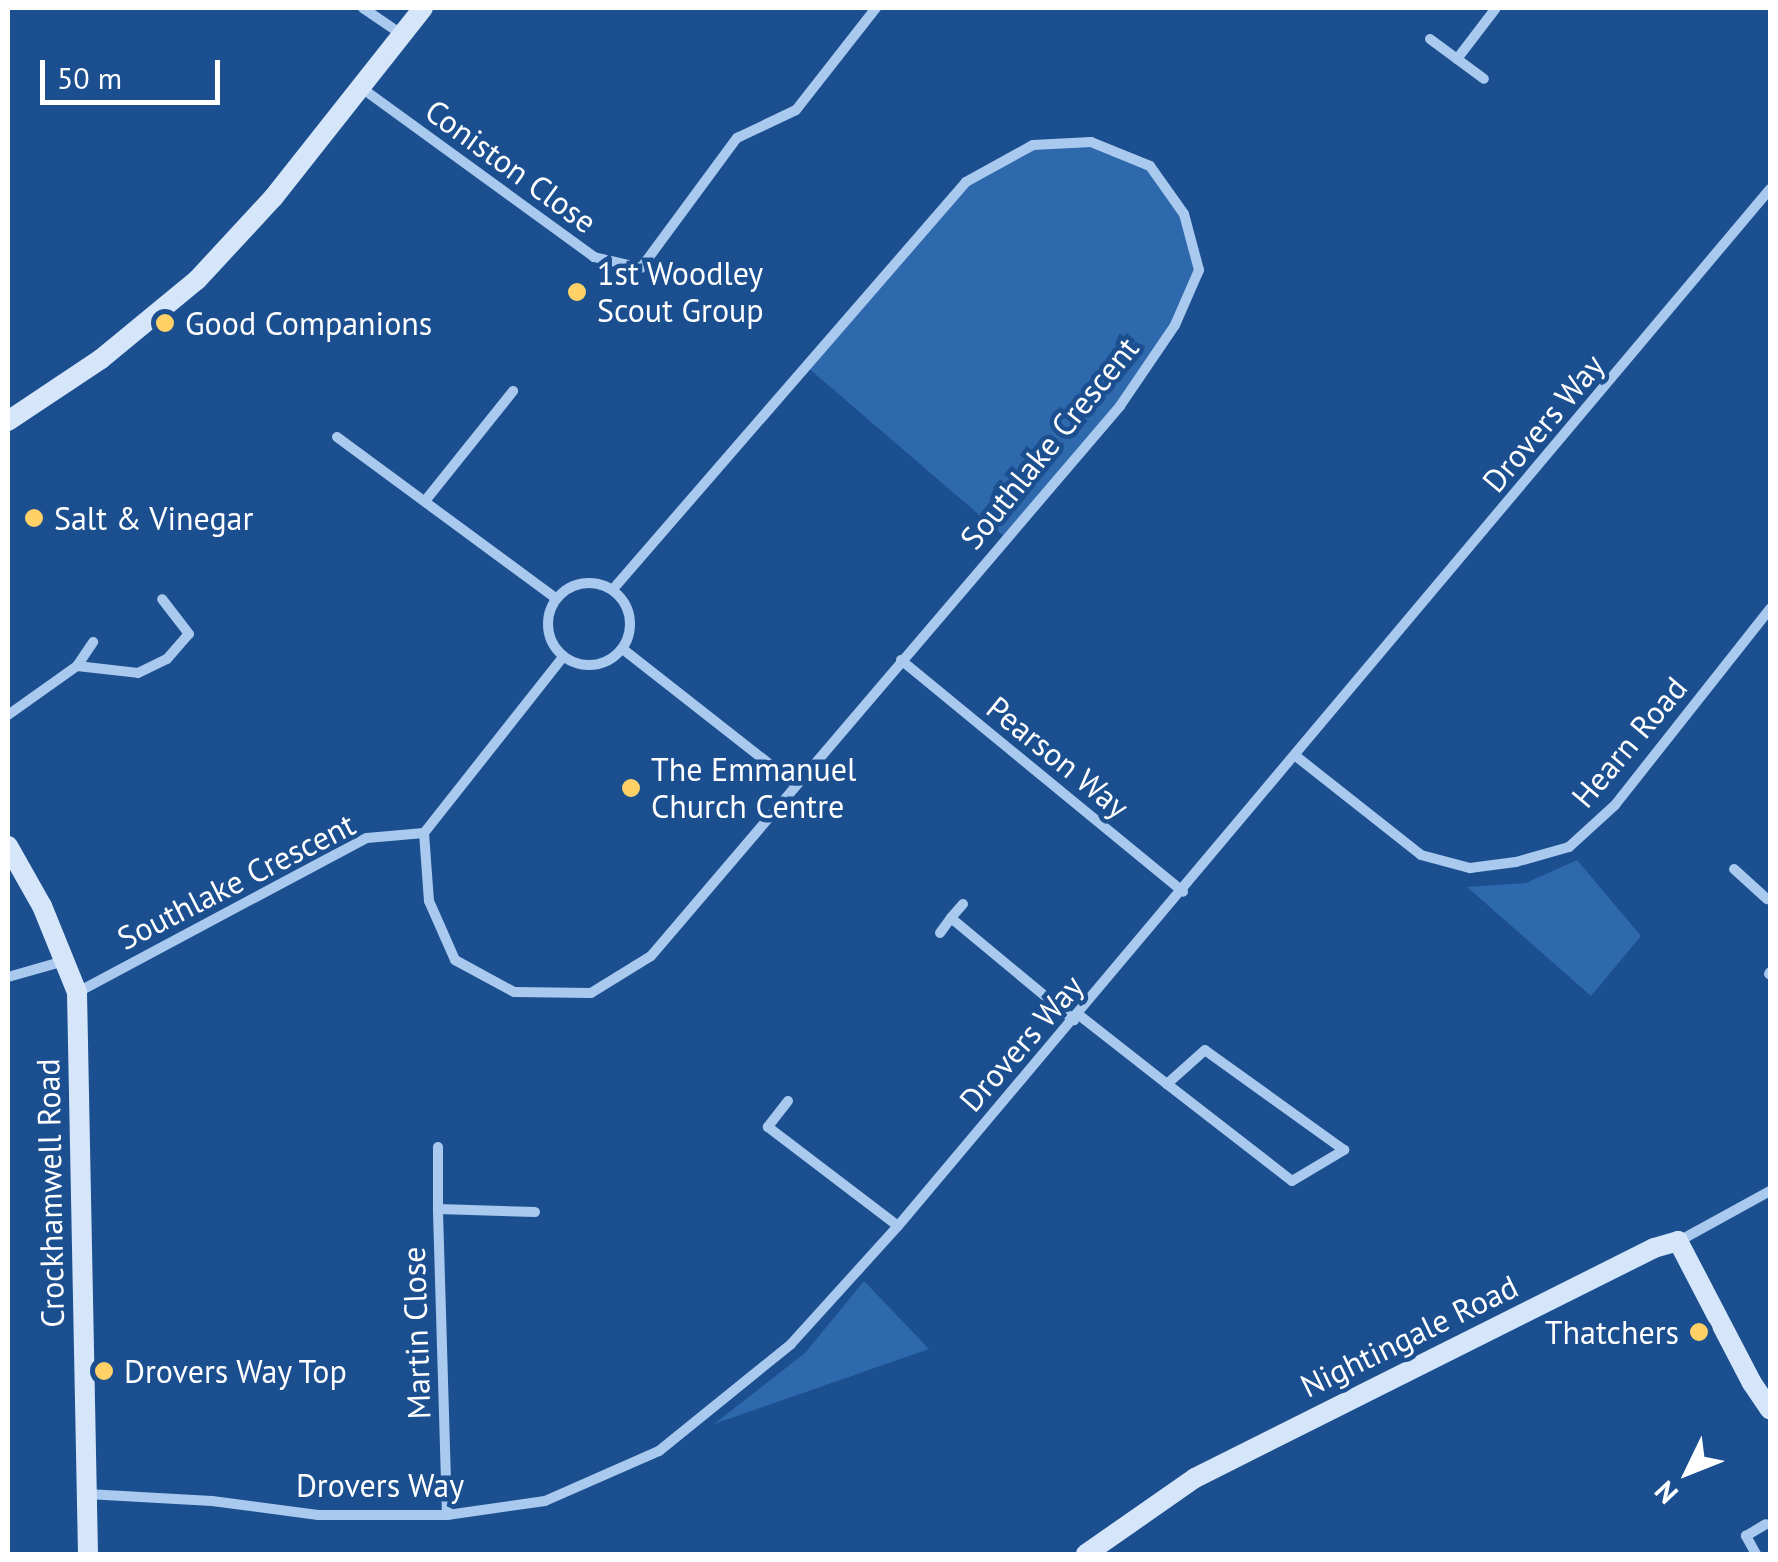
<!DOCTYPE html>
<style>
body{margin:0}
#map{position:relative;width:1778px;height:1562px;overflow:hidden;background:#1b4f8f;font-family:"PT Sans",sans-serif}
div>[style]{position:absolute}
.green>*{inset:0;background:#2e69ad}
.street>*{height:10px;margin:-5px;padding:0 5px;transform-origin:5px;border-radius:5px;background:#a9c9ee}
.street>.ring{margin:-5px;padding:0;box-sizing:content-box;background:none;border:10px solid #a9c9ee;border-radius:50%}
.secondary>*{height:20px;margin:-10px;padding:0 10px;transform-origin:10px;border-radius:10px;background:#d6e6fa}
.dots>*{width:28px;height:28px;translate:-50% -50%;box-sizing:border-box;border:5px solid #1b4f8f;border-radius:50%}
span{translate:-50% -50%;white-space:nowrap;text-align:center;line-height:1.15;-webkit-text-stroke:9px #1b4f8f;paint-order:stroke}
.street-label{font-size:32px;color:#fff}
.poi-label{font-size:32px;color:#fff}
.left{translate:0 -50%;text-align:left}
.right{translate:-100% -50%;text-align:right}
.frame{position:absolute;inset:0;border:10px solid #fff;pointer-events:none}
.north{position:absolute;left:1638px;top:1422px;width:100px;height:100px;-webkit-text-stroke:8px #1b4f8f;paint-order:stroke;rotate:227deg;font-size:28px;font-weight:700;line-height:40px;text-align:center;color:#fff}
.north::after{content:'';display:block;margin:auto;width:35px;height:45px;background:#fff;clip-path:polygon(50% 0,100% 100%,50% 72%,0 100%)}
.scale{position:absolute;left:40px;top:60px;width:180px;height:45px;box-sizing:border-box;border:5px solid #fff;border-top:0;padding-left:12px;font-size:30px;line-height:35px;white-space:nowrap;color:#fff;-webkit-text-stroke:8px #1b4f8f;paint-order:stroke}
</style>
<div id="map">
<div class="green">
<div style="clip-path:polygon(1091px 142px,1150px 166px,1184px 214px,1199px 270px,1175px 325px,1120px 406px,1006px 538px,806px 366px,966px 182px,1033px 145px)"></div>
<div style="clip-path:polygon(1577px 860px,1641px 936px,1591px 996px,1467px 887px,1526px 883px)"></div>
<div style="clip-path:polygon(864px 1281px,929px 1349px,714px 1424px,805px 1353px)"></div>
</div>
<div class="street">
<div style="left:363px;top:8px;width:46px;rotate:34.4deg"></div>
<div style="left:1430px;top:39px;width:67px;rotate:36.5deg"></div>
<div style="left:1457px;top:59px;width:64px;rotate:-52.6deg"></div>
<div style="left:363px;top:89px;width:286px;rotate:36deg"></div>
<div style="left:594px;top:257px;width:48px;rotate:13.2deg"></div>
<div style="left:641px;top:268px;width:162px;rotate:-53.6deg"></div>
<div style="left:737px;top:138px;width:65px;rotate:-25.4deg"></div>
<div style="left:796px;top:110px;width:130px;rotate:-51.9deg"></div>
<div style="left:337px;top:437px;width:271px;rotate:36.4deg"></div>
<div style="left:425px;top:501px;width:141px;rotate:-51.3deg"></div>
<div class="ring" style="left:548px;top:583px;width:72px;height:72px"></div>
<div style="left:624px;top:650px;width:217px;rotate:38.1deg"></div>
<div style="left:901px;top:660px;width:365px;rotate:39.4deg"></div>
<div style="left:77px;top:666px;width:29px;rotate:-56deg"></div>
<div style="left:8px;top:715px;width:85px;rotate:-35.4deg"></div>
<div style="left:77px;top:666px;width:61px;rotate:6.5deg"></div>
<div style="left:138px;top:673px;width:32px;rotate:-26deg"></div>
<div style="left:167px;top:659px;width:33px;rotate:-49deg"></div>
<div style="left:189px;top:634px;width:44px;rotate:-127.6deg"></div>
<div style="left:1297px;top:757px;width:158px;rotate:38.3deg"></div>
<div style="left:1421px;top:855px;width:51px;rotate:14.9deg"></div>
<div style="left:1470px;top:868px;width:46px;rotate:-7.4deg"></div>
<div style="left:1516px;top:862px;width:55px;rotate:-15.8deg"></div>
<div style="left:1569px;top:847px;width:62px;rotate:-42.4deg"></div>
<div style="left:1615px;top:805px;width:250px;rotate:-51.7deg"></div>
<div style="left:424px;top:833px;width:68px;rotate:85.8deg"></div>
<div style="left:429px;top:901px;width:64px;rotate:66.2deg"></div>
<div style="left:455px;top:960px;width:67px;rotate:28.5deg"></div>
<div style="left:514px;top:992px;width:77px;rotate:0.7deg"></div>
<div style="left:591px;top:993px;width:70px;rotate:-31.7deg"></div>
<div style="left:651px;top:956px;width:723px;rotate:-49.54deg"></div>
<div style="left:1120px;top:406px;width:98px;rotate:-55.8deg"></div>
<div style="left:1175px;top:325px;width:60px;rotate:-66.4deg"></div>
<div style="left:1199px;top:270px;width:58px;rotate:-105deg"></div>
<div style="left:1184px;top:214px;width:59px;rotate:-125.3deg"></div>
<div style="left:1150px;top:166px;width:64px;rotate:-157.9deg"></div>
<div style="left:1091px;top:142px;width:58px;rotate:177deg"></div>
<div style="left:1033px;top:145px;width:77px;rotate:151.1deg"></div>
<div style="left:966px;top:182px;width:537px;rotate:130.93deg"></div>
<div style="left:1734px;top:869px;width:45px;rotate:42.3deg"></div>
<div style="left:963px;top:904px;width:18px;rotate:131deg"></div>
<div style="left:951px;top:918px;width:160px;rotate:39.7deg"></div>
<div style="left:940px;top:933px;width:19px;rotate:-54deg"></div>
<div style="left:1769px;top:974px;width:2px;rotate:-63deg"></div>
<div style="left:8px;top:977px;width:58px;rotate:-15.9deg"></div>
<div style="left:78px;top:992px;width:327px;rotate:-28.1deg"></div>
<div style="left:367px;top:838px;width:57px;rotate:-5deg"></div>
<div style="left:424px;top:833px;width:223px;rotate:-51.7deg"></div>
<div style="left:1079px;top:1015px;width:112px;rotate:38.1deg"></div>
<div style="left:1167px;top:1084px;width:158px;rotate:37.8deg"></div>
<div style="left:1292px;top:1181px;width:61px;rotate:-30.8deg"></div>
<div style="left:1344px;top:1150px;width:171px;rotate:-144.3deg"></div>
<div style="left:1205px;top:1050px;width:51px;rotate:138.2deg"></div>
<div style="left:788px;top:1101px;width:33px;rotate:128deg"></div>
<div style="left:768px;top:1127px;width:163px;rotate:37.3deg"></div>
<div style="left:438px;top:1147px;width:62px;rotate:90deg"></div>
<div style="left:1679px;top:1241px;width:104px;rotate:-28.8deg"></div>
<div style="left:87px;top:1494px;width:125px;rotate:3.2deg"></div>
<div style="left:212px;top:1501px;width:107px;rotate:7.5deg"></div>
<div style="left:318px;top:1515px;width:129px"></div>
<div style="left:447px;top:1515px;width:99px;rotate:-8.1deg"></div>
<div style="left:545px;top:1501px;width:124px;rotate:-23.7deg"></div>
<div style="left:659px;top:1451px;width:170px;rotate:-39deg"></div>
<div style="left:791px;top:1344px;width:159px;rotate:-47.8deg"></div>
<div style="left:898px;top:1226px;width:1355px;rotate:-49.94deg"></div>
<div style="left:447px;top:1515px;width:306px;rotate:-91.7deg"></div>
<div style="left:438px;top:1209px;width:97px;rotate:1.8deg"></div>
<div style="left:1756px;top:1554px;width:21px;rotate:-119deg"></div>
<div style="left:1746px;top:1536px;width:23px;rotate:-31deg"></div>
</div>
<div class="secondary">
<div style="left:8px;top:421px;width:112px;rotate:-33.7deg"></div>
<div style="left:101px;top:359px;width:124px;rotate:-39.5deg"></div>
<div style="left:197px;top:280px;width:112px;rotate:-47.2deg"></div>
<div style="left:273px;top:198px;width:242px;rotate:-51.7deg"></div>
<div style="left:8px;top:846px;width:69px;rotate:60.5deg"></div>
<div style="left:42px;top:906px;width:93px;rotate:67.9deg"></div>
<div style="left:77px;top:992px;width:562px;rotate:88.88deg"></div>
<div style="left:1086px;top:1554px;width:133px;rotate:-34.9deg"></div>
<div style="left:1195px;top:1478px;width:513px;rotate:-26.61deg"></div>
<div style="left:1654px;top:1248px;width:25px;rotate:-16deg"></div>
<div style="left:1678px;top:1241px;width:160px;rotate:62.5deg"></div>
<div style="left:1752px;top:1383px;width:32px;rotate:56deg"></div>
</div>
<div class="dots">
<div style="left:577px;top:292px;background:#ffd166"></div>
<div style="left:165px;top:323px;background:#ffd166"></div>
<div style="left:34px;top:518px;background:#ffd166"></div>
<div style="left:631px;top:788px;background:#ffd166"></div>
<div style="left:1699px;top:1332px;background:#ffd166"></div>
<div style="left:104px;top:1371px;background:#ffd166"></div>
</div>
<div class="street-label">
<span style="left:511px;top:166px;rotate:36deg">Coniston Close</span>
<span style="left:1543px;top:423px;rotate:-50deg">Drovers Way</span>
<span style="left:1049px;top:443px;rotate:-51deg">Southlake Crescent</span>
<span style="left:1629px;top:742px;rotate:-50deg">Hearn Road</span>
<span style="left:1058px;top:757px;rotate:39deg">Pearson Way</span>
<span style="left:236px;top:881px;rotate:-27deg">Southlake Crescent</span>
<span style="left:1021px;top:1043px;rotate:-49deg">Drovers Way</span>
<span style="left:50px;top:1193px;rotate:-91deg">Crockhamwell Road</span>
<span style="left:416px;top:1333px;rotate:-92deg">Martin Close</span>
<span style="left:1409px;top:1336px;rotate:-26deg">Nightingale Road</span>
<span style="left:380px;top:1485px">Drovers Way</span>
</div>
<div class="poi-label">
<span class="left" style="left:597px;top:292px">1st Woodley<br>Scout Group</span>
<span class="left" style="left:185px;top:323px">Good Companions</span>
<span class="left" style="left:54px;top:518px">Salt &amp; Vinegar</span>
<span class="left" style="left:651px;top:788px">The Emmanuel<br>Church Centre</span>
<span class="right" style="left:1679px;top:1332px">Thatchers</span>
<span class="left" style="left:124px;top:1371px">Drovers Way Top</span>
</div>
<div class="frame"></div>
<div class="north">N</div>
<div class="scale">50 m</div>
</div>
